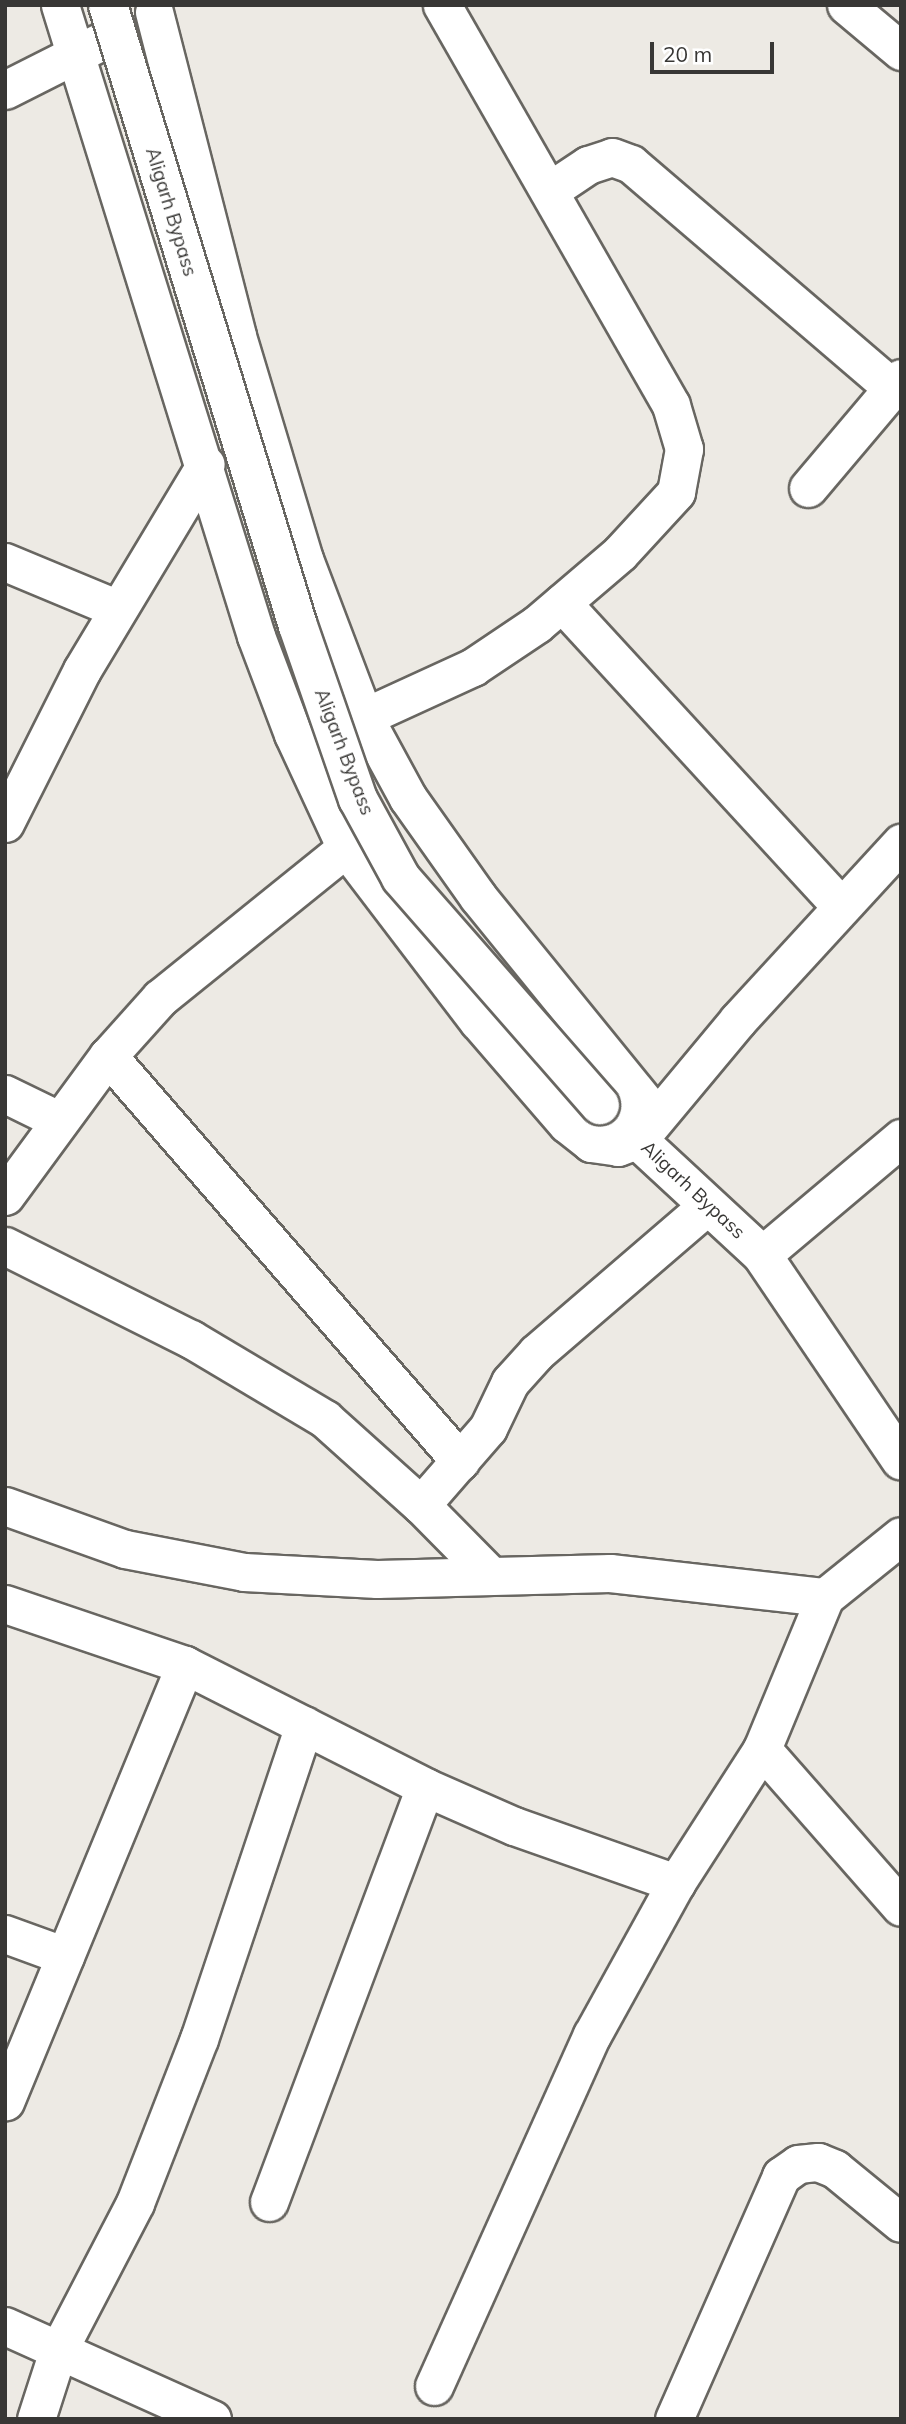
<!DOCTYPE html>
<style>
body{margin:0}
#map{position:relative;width:906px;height:2424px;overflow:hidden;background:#edeae4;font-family:Mulish,sans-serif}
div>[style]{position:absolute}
.roads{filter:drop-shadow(2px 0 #686661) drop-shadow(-2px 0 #686661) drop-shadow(0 2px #686661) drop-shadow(0 -2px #686661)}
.street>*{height:37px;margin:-18.5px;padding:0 18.5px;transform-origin:18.5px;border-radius:18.5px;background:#fff}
.secondary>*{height:38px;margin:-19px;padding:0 19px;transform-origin:19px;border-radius:19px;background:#fff}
.bridges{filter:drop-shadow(2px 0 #686661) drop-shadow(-2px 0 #686661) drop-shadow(0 2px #686661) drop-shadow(0 -2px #686661)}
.secondary-bridge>*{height:38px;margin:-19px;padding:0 19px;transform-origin:19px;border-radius:19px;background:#fff}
span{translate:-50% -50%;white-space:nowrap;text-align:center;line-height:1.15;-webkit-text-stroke:7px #fff;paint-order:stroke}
.street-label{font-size:19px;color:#383735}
.frame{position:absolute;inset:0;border:7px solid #383735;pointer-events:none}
.scale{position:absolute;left:650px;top:42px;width:124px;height:32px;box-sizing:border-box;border:4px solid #383735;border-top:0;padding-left:9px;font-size:21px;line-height:24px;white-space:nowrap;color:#383735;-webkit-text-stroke:5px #fff;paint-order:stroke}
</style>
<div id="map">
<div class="roads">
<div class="street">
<div style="left:60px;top:5px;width:661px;rotate:72.74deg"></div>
<div style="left:256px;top:636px;width:105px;rotate:69.3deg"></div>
<div style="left:293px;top:734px;width:126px;rotate:65.1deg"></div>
<div style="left:346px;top:848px;width:218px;rotate:52.7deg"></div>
<div style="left:478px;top:1021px;width:136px;rotate:49.2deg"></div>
<div style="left:567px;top:1124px;width:31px;rotate:38deg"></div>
<div style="left:591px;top:1143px;width:27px;rotate:8deg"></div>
<div style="left:618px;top:1147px;width:22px;rotate:-21deg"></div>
<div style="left:639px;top:1139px;width:155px;rotate:-50.2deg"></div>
<div style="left:738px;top:1020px;width:241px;rotate:-47.4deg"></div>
<div style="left:846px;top:5px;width:72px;rotate:39.9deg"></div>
<div style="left:154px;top:12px;width:334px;rotate:75.6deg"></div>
<div style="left:237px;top:336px;width:233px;rotate:73.3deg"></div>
<div style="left:304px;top:559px;width:169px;rotate:69.2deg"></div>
<div style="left:364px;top:717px;width:92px;rotate:61.5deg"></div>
<div style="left:408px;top:798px;width:121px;rotate:54.7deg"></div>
<div style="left:478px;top:897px;width:282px;rotate:50.9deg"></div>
<div style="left:5px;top:90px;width:104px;rotate:-26.8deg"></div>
<div style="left:549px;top:191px;width:47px;rotate:-33.7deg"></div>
<div style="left:588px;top:165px;width:25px;rotate:-18deg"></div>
<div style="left:612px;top:157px;width:20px;rotate:20deg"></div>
<div style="left:631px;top:164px;width:344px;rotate:40.6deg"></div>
<div style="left:808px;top:488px;width:144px;rotate:-49.8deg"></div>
<div style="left:5px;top:562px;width:122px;rotate:22.6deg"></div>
<div style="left:562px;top:603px;width:412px;rotate:47.4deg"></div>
<div style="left:364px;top:717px;width:120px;rotate:-24.6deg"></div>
<div style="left:473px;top:667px;width:77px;rotate:-33.9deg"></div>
<div style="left:537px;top:624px;width:109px;rotate:-40.5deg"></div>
<div style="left:620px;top:553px;width:83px;rotate:-47.4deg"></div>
<div style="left:676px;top:492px;width:44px;rotate:-79.5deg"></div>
<div style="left:684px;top:449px;width:46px;rotate:-106.5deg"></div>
<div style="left:671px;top:405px;width:461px;rotate:-119.8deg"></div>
<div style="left:5px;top:823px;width:171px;rotate:-63.3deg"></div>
<div style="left:82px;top:670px;width:240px;rotate:-59deg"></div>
<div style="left:108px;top:1056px;width:78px;rotate:-48.1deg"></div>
<div style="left:160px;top:998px;width:239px;rotate:-38.9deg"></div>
<div style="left:5px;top:1094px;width:59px;rotate:26.1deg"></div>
<div style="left:5px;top:1196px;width:174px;rotate:-53.7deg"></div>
<div style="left:108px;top:1056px;width:537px;rotate:49deg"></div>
<div style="left:5px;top:1246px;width:208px;rotate:26.6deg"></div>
<div style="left:191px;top:1339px;width:156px;rotate:30.8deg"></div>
<div style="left:325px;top:1419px;width:129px;rotate:41.9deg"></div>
<div style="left:421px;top:1505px;width:97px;rotate:45.4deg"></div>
<div style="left:762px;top:1255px;width:182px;rotate:-40.1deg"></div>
<div style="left:421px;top:1505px;width:102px;rotate:-49deg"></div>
<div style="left:488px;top:1428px;width:51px;rotate:-64.4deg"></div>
<div style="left:510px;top:1382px;width:39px;rotate:-48deg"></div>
<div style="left:536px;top:1353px;width:227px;rotate:-40.7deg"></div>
<div style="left:5px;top:1506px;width:127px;rotate:19.7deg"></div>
<div style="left:125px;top:1549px;width:121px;rotate:10.9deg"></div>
<div style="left:244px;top:1572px;width:133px;rotate:3deg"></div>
<div style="left:377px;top:1579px;width:233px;rotate:-1.5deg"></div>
<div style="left:610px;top:1573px;width:216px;rotate:6.4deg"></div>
<div style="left:5px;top:1604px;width:190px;rotate:18.7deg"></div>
<div style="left:185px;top:1665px;width:472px;rotate:112.4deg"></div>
<div style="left:185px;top:1665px;width:269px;rotate:26.9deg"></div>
<div style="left:425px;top:1787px;width:97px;rotate:23.7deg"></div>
<div style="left:514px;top:1826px;width:172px;rotate:19.4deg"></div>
<div style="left:762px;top:1749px;width:210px;rotate:48.7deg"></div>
<div style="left:5px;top:1934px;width:64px;rotate:20.1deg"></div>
<div style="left:269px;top:2202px;width:443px;rotate:-69.4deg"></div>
<div style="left:5px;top:2326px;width:227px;rotate:24.2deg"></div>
<div style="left:434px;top:2386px;width:385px;rotate:-65.8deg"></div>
<div style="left:592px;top:2035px;width:174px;rotate:-61.1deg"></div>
<div style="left:676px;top:1883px;width:159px;rotate:-57.3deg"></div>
<div style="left:762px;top:1749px;width:165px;rotate:-67.5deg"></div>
<div style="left:825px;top:1597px;width:97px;rotate:-38.8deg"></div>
<div style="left:36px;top:2419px;width:71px;rotate:-72.1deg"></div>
<div style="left:58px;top:2351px;width:167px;rotate:-62.5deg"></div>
<div style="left:135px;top:2203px;width:176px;rotate:-68.7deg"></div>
<div style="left:199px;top:2039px;width:331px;rotate:-71.5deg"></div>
<div style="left:674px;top:2419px;width:266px;rotate:-66.2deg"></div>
<div style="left:781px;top:2176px;width:21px;rotate:-35deg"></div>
<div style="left:798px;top:2164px;width:20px;rotate:-6deg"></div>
<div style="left:818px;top:2162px;width:18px;rotate:22deg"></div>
<div style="left:835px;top:2169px;width:85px;rotate:39.3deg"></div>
</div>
<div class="secondary">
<div style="left:600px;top:1105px;width:221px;rotate:42.8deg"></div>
<div style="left:762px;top:1255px;width:248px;rotate:55.9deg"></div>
</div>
</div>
<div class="bridges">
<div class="secondary-bridge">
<div style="left:108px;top:5px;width:649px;rotate:72.99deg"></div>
<div style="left:298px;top:626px;width:183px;rotate:70.9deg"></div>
<div style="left:358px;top:799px;width:90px;rotate:61.4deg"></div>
<div style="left:401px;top:878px;width:302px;rotate:48.8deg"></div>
</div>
</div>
<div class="street-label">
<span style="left:171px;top:212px;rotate:73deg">Aligarh Bypass</span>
<span style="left:344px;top:752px;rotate:69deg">Aligarh Bypass</span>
<span style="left:693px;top:1190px;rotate:43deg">Aligarh Bypass</span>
</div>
<div class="frame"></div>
<div class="scale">20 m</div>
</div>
